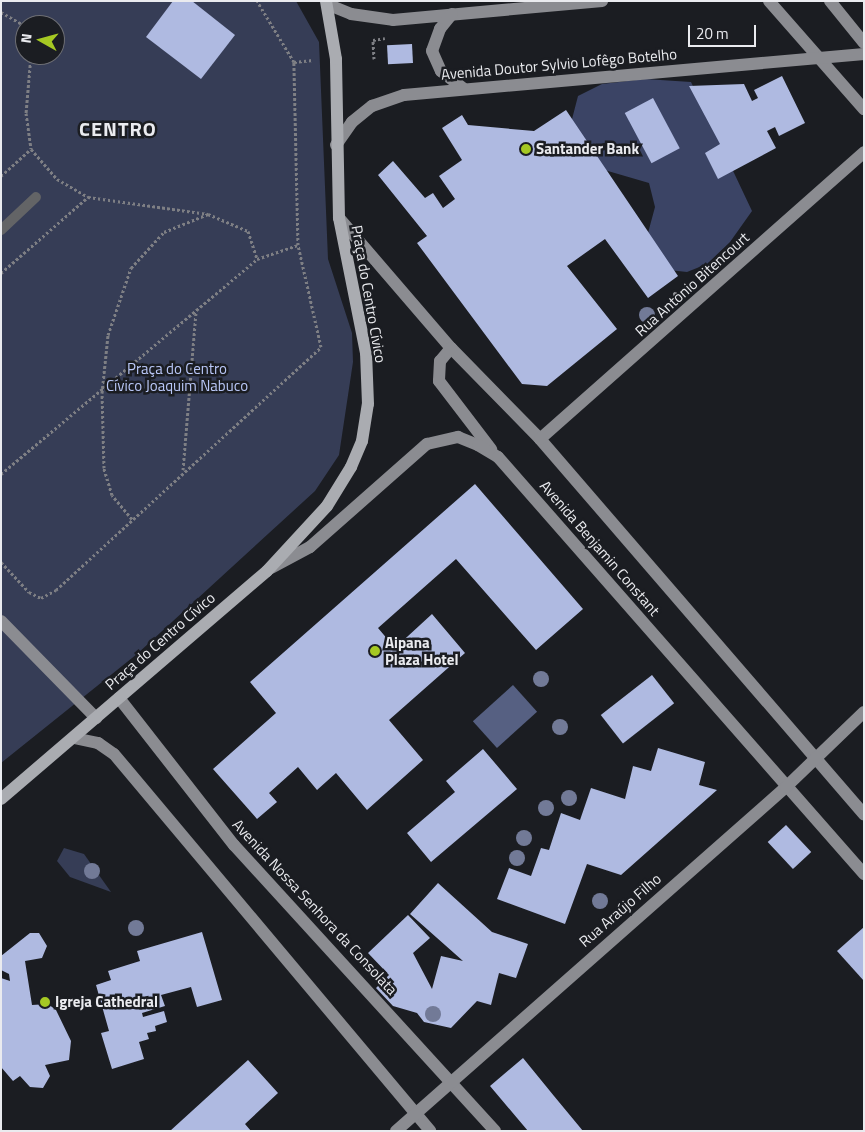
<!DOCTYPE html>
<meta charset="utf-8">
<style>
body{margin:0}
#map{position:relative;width:865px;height:1132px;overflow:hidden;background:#1b1d22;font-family:"Titillium Web",sans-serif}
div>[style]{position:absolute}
.green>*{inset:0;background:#363d56}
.forest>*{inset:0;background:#3b4465}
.water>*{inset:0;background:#566082;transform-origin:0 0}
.building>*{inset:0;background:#afbae1;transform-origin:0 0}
.path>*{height:3px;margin-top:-1.5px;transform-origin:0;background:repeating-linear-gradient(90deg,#7e7f84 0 2.5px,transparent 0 5px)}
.lane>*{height:10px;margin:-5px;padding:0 5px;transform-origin:5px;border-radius:5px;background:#636466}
.secondary>*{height:12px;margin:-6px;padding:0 6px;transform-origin:6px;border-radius:6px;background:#8b8c91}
.primary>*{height:12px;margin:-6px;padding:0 6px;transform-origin:6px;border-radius:6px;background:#aaacb1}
.trees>*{width:16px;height:16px;margin:-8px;border-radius:50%;background:#727a97}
.dots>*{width:14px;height:14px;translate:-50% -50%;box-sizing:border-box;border:2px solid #1b1d22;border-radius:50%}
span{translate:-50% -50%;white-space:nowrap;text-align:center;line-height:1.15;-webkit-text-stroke:5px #1b1d22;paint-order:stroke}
.street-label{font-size:15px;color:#eaebef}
.poi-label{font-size:15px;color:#eaebef;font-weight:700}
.left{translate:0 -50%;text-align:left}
.park-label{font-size:15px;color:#b9c7f7}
.district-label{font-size:20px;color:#eaebef;font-weight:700;letter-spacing:1px}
.frame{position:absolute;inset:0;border:2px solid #eaebef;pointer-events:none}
.north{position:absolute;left:15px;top:15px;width:50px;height:50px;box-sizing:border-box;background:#1b1d22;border:1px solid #6e6f74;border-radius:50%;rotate:277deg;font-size:14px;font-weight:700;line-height:20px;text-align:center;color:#eaebef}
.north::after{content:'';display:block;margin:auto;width:18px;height:22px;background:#a5c823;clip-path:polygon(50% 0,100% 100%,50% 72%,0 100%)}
.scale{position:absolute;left:688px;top:25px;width:68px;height:22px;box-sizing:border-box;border:2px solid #eaebef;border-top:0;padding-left:6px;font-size:15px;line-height:18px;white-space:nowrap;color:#eaebef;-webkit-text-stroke:4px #1b1d22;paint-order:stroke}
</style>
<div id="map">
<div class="green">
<div style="clip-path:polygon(evenodd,1px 1px,296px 1px,319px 42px,328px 259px,352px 333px,353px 362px,339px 455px,315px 491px,137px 654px,1px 763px,1px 1px,25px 25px,55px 25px,55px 55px,25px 55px,25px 25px)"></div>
<div style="clip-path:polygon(64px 848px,84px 854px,111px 892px,70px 877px,57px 861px)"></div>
</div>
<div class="forest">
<div style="clip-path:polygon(645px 79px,691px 82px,752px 211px,730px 242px,707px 264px,687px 272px,669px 270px,648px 233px,655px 207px,649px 183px,601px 169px,571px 123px,578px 96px,602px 84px)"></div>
</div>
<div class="water">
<div style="left:513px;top:685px;width:36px;height:54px;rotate:48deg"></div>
</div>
<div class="building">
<div style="clip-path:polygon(173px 1px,192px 1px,235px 35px,201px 79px,146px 37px)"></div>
<div style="left:412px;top:44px;width:19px;height:25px;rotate:87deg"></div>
<div style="clip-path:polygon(782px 76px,805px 123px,779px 136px,775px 127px,767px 131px,776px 148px,718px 179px,705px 153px,720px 144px,689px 86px,744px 84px,752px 101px,758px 98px,754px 90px)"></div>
<div style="left:653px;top:98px;width:57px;height:32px;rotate:62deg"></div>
<div style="clip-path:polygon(566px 110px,678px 276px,648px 298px,605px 239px,567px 266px,617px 329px,547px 386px,522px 384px,417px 243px,427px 236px,378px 175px,393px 161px,425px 198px,433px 193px,443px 208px,455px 199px,439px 176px,462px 160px,442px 128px,462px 115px,468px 125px,534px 131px)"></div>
<div style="clip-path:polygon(475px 484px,583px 609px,536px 650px,456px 559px,378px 628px,395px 648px,432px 614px,465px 653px,389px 720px,423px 760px,367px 810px,336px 773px,317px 790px,298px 767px,269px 793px,277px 802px,257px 819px,213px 769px,276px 713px,250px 682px)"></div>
<div style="left:652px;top:675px;width:36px;height:65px;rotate:52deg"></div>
<div style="clip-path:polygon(658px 748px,705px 762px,699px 785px,717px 790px,621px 875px,587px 864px,565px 924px,497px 899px,509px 868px,531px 876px,541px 848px,549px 850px,561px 813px,580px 820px,591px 788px,625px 799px,633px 766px,651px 771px)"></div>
<div style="clip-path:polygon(483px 749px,517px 789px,431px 862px,407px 833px,455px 792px,446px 781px)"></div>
<div style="left:786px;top:825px;width:37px;height:25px;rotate:47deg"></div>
<div style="clip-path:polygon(438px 883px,492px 932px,528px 944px,516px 978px,499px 973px,491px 1005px,477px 1001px,451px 1028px,424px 1022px,417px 1013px,393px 1006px,376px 988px,389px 975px,368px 953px,408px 915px,430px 938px,413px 953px,432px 989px,441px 956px,463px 961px,410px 914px)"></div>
<div style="clip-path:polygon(864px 927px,864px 981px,837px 951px)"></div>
<div style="clip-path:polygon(202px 932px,222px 1000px,197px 1007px,191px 987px,161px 995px,165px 1006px,142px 1013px,143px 1017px,164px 1011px,167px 1022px,155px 1026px,156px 1031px,147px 1033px,149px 1039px,139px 1042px,144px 1059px,112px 1069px,101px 1033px,109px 1031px,96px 985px,111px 980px,108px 971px,140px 961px,137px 951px)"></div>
<div style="clip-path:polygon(30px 933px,39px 933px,47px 946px,42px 958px,25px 961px,32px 1005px,48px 1004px,56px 1010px,71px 1041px,69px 1060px,45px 1065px,50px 1076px,43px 1088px,30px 1087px,20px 1076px,13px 1081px,1px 1067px,1px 978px,10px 981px,9px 974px,1px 970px,1px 956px)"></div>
<div style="clip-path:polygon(523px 1058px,554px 1096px,583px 1131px,528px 1131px,490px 1086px)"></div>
<div style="clip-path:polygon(248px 1060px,278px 1093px,245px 1124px,251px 1131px,170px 1131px)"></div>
</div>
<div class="path">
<div style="left:1px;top:12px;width:28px;rotate:30deg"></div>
<div style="left:31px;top:55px;width:58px;rotate:94.9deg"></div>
<div style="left:26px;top:113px;width:36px;rotate:82deg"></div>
<div style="left:31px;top:149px;width:40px;rotate:49deg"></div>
<div style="left:57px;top:179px;width:36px;rotate:30deg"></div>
<div style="left:88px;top:197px;width:121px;rotate:8.1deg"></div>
<div style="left:208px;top:214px;width:43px;rotate:23deg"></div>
<div style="left:248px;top:231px;width:29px;rotate:72deg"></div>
<div style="left:257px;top:259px;width:43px;rotate:-18.9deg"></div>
<div style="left:374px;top:59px;width:19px;rotate:-93deg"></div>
<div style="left:373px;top:40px;width:12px;rotate:-9deg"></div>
<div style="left:294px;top:62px;width:19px;rotate:-6deg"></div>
<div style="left:1px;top:176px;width:40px;rotate:-42deg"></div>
<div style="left:1px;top:273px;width:116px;rotate:-41.1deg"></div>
<div style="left:183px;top:470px;width:159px;rotate:-85.3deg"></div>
<div style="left:1px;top:474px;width:334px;rotate:-40deg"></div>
<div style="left:132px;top:519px;width:31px;rotate:-130deg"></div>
<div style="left:112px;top:495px;width:28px;rotate:-107deg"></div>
<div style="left:104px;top:468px;width:75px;rotate:-91.5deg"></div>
<div style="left:102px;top:393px;width:58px;rotate:-84.1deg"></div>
<div style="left:108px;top:335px;width:71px;rotate:-71.1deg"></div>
<div style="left:131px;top:268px;width:49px;rotate:-47.5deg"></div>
<div style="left:164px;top:232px;width:48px;rotate:-22.2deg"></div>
<div style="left:1px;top:562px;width:41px;rotate:47deg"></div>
<div style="left:29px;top:592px;width:13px;rotate:27deg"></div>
<div style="left:41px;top:598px;width:17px;rotate:-28deg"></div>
<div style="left:56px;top:590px;width:360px;rotate:-42.5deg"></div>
<div style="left:321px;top:347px;width:105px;rotate:-102.7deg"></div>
<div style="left:298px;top:245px;width:183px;rotate:-91.3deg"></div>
<div style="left:294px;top:62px;width:71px;rotate:-121.2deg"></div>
</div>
<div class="lane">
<div style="left:1px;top:230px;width:48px;rotate:-43.3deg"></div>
</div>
<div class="secondary">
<div style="left:769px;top:1px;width:144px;rotate:48.7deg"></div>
<div style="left:830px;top:1px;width:54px;rotate:51deg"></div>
<div style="left:329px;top:5px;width:24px;rotate:22deg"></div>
<div style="left:351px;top:14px;width:42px;rotate:8.1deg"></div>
<div style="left:393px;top:20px;width:210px;rotate:-5.2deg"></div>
<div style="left:452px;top:14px;width:19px;rotate:129deg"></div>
<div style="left:440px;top:29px;width:23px;rotate:110deg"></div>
<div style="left:432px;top:51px;width:22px;rotate:66deg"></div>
<div style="left:441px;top:71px;width:28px;rotate:38deg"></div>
<div style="left:336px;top:145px;width:28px;rotate:-55deg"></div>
<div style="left:352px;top:122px;width:26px;rotate:-39deg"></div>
<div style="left:372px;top:106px;width:34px;rotate:-19deg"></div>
<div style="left:404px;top:95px;width:462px;rotate:-5.1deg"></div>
<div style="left:339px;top:218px;width:172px;rotate:49.3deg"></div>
<div style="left:451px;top:348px;width:127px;rotate:45.6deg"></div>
<div style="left:540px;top:439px;width:496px;rotate:49.2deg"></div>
<div style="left:451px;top:348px;width:17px;rotate:130deg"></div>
<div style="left:440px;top:361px;width:20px;rotate:93deg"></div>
<div style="left:439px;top:381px;width:86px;rotate:52.6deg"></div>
<div style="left:540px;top:439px;width:433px;rotate:-41.5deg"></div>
<div style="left:271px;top:568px;width:44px;rotate:-28.3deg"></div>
<div style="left:310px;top:547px;width:156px;rotate:-41.4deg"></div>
<div style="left:427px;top:444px;width:32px;rotate:-13deg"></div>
<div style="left:458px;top:437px;width:22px;rotate:22deg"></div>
<div style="left:478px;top:445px;width:23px;rotate:31deg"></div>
<div style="left:498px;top:457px;width:555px;rotate:48.73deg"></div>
<div style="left:1px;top:621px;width:136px;rotate:45.6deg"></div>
<div style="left:119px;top:698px;width:187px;rotate:52deg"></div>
<div style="left:234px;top:845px;width:387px;rotate:47.6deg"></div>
<div style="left:74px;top:738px;width:25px;rotate:12deg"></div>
<div style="left:98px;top:743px;width:19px;rotate:35deg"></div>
<div style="left:114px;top:754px;width:492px;rotate:50deg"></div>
<div style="left:396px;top:1131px;width:520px;rotate:-41.41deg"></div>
<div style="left:786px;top:787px;width:108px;rotate:-43.9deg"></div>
</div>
<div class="primary">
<div style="left:1px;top:799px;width:350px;rotate:-40.6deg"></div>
<div style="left:267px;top:571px;width:88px;rotate:-47.3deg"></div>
<div style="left:327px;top:506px;width:46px;rotate:-58.4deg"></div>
<div style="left:351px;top:467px;width:28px;rotate:-67deg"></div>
<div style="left:362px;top:441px;width:37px;rotate:-81deg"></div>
<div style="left:368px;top:404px;width:51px;rotate:-92.2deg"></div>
<div style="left:366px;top:353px;width:138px;rotate:-101.3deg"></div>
<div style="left:339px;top:218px;width:159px;rotate:-91.1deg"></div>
<div style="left:336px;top:59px;width:59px;rotate:-99.8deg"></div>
</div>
<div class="trees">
<div style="left:647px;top:315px"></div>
<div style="left:541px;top:679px"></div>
<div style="left:560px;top:727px"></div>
<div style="left:569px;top:798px"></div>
<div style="left:546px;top:808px"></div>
<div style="left:524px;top:838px"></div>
<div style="left:517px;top:858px"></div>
<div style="left:92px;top:871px"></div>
<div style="left:600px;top:901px"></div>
<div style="left:136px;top:928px"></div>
<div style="left:433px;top:1014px"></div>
</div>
<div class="dots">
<div style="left:526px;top:149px;background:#a5c823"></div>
<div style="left:375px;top:651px;background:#a5c823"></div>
<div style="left:45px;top:1002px;background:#a5c823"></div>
</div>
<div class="street-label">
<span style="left:559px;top:64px;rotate:-5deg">Avenida Doutor Sylvio Lofêgo Botelho</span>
<span style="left:692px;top:284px;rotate:-42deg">Rua Antônio Bitencourt</span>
<span style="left:369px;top:294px;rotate:80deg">Praça do Centro Cívico</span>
<span style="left:600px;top:548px;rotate:49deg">Avenida Benjamin Constant</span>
<span style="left:160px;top:641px;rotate:-41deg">Praça do Centro Cívico</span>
<span style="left:315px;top:907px;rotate:47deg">Avenida Nossa Senhora da Consolata</span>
<span style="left:620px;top:910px;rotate:-41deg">Rua Araújo Filho</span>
</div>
<div class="poi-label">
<span class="left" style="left:536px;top:149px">Santander Bank</span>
<span class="left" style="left:385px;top:651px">Aipana<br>Plaza Hotel</span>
<span class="left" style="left:55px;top:1002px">Igreja Cathedral</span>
</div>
<div class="park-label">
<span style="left:177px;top:377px">Praça do Centro<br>Cívico Joaquim Nabuco</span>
</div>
<div class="district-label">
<span style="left:118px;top:128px">CENTRO</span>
</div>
<div class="frame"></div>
<div class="north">N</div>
<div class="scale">20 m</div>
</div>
